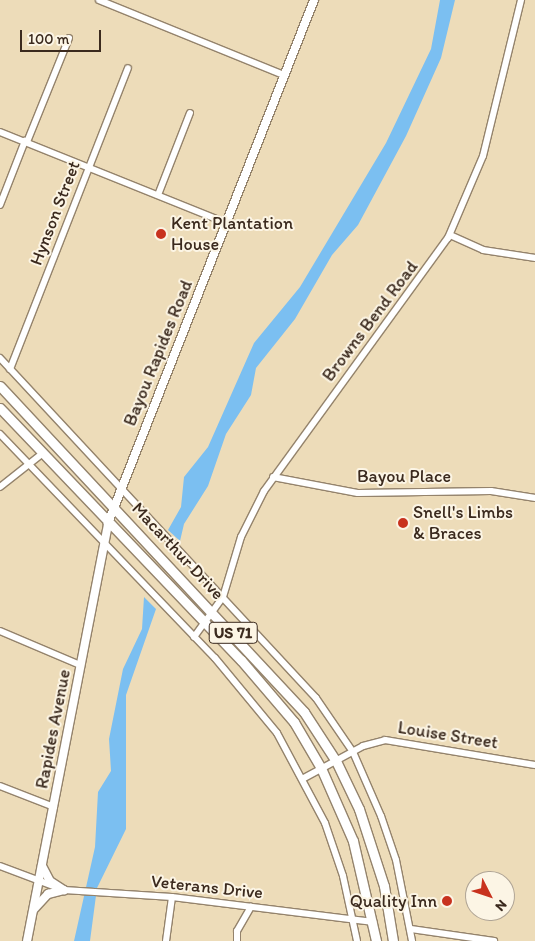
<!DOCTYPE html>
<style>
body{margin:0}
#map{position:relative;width:535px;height:941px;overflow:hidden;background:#eddcb9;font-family:Itim,sans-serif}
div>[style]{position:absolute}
.water>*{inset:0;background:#7bbff1}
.roads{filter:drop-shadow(1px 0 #94836c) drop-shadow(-1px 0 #94836c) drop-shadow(0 1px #94836c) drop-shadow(0 -1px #94836c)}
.minor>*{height:6px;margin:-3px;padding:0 3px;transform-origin:3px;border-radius:3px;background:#fff}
.major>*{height:8px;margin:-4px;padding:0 4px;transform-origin:4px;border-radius:4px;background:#fff}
.highway>*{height:9px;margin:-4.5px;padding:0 4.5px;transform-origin:4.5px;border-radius:4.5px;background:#fff}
.dots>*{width:14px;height:14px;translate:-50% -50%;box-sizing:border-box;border:2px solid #fcf5e5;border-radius:50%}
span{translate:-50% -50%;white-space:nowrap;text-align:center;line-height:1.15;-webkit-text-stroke:4px #fcf5e5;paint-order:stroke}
.shield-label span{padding:1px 4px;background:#fcf5e5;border:1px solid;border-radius:4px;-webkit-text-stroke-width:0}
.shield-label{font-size:16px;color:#3b2a1e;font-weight:700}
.street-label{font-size:18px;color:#3b2a1e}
.poi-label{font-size:18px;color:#3b2a1e}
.left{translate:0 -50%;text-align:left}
.right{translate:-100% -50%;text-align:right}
.north{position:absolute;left:465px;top:871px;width:50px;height:50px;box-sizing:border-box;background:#fcf5e5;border:1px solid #afa495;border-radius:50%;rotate:131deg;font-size:14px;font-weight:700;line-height:20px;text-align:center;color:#3b2a1e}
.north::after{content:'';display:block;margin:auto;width:18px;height:22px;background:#c8321e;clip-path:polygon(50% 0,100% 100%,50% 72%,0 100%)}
.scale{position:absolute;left:20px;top:30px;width:81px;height:22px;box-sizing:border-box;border:2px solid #3b2a1e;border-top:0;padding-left:6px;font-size:15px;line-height:18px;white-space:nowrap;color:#3b2a1e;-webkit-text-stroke:4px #fcf5e5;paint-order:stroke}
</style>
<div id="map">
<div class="water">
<div style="clip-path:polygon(440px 0,455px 0,441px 58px,406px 136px,358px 225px,332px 255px,295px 319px,256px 368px,251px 395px,226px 434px,208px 486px,184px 524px,180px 541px,168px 530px,181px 507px,184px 477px,208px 447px,254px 343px,300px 287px,386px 143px,431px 49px)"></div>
<div style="clip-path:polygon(144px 597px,156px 609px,126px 695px,126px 829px,97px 888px,90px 941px,74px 941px,95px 847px,98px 792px,111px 771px,109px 739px,123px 669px,142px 629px)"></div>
</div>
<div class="roads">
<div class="minor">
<div style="left:99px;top:0;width:200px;rotate:22.1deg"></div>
<div style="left:0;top:132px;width:244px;rotate:21.9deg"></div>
<div style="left:27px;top:142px;width:112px;rotate:-68deg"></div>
<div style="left:158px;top:195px;width:88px;rotate:-68.7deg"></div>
<div style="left:0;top:205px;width:69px;rotate:-68.7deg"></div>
<div style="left:450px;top:235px;width:36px;rotate:24deg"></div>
<div style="left:483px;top:250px;width:53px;rotate:8.7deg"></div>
<div style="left:0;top:358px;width:464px;rotate:47.1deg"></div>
<div style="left:316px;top:698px;width:65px;rotate:55.6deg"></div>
<div style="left:353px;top:752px;width:70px;rotate:66.4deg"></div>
<div style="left:381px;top:816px;width:46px;rotate:71.2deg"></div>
<div style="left:396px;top:860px;width:83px;rotate:78.8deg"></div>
<div style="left:10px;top:369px;width:323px;rotate:-68.6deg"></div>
<div style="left:0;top:434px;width:310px;rotate:46.2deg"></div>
<div style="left:215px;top:658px;width:97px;rotate:50.4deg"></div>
<div style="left:277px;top:733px;width:102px;rotate:61.9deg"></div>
<div style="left:325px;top:823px;width:56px;rotate:71.2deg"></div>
<div style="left:343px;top:876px;width:66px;rotate:77.8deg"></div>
<div style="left:273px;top:477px;width:86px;rotate:10.7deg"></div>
<div style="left:358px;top:493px;width:133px;rotate:-0.9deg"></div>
<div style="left:491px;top:491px;width:45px;rotate:9deg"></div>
<div style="left:0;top:487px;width:55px;rotate:-38.3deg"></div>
<div style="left:0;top:631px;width:87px;rotate:23deg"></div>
<div style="left:194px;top:637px;width:49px;rotate:-54.1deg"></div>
<div style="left:223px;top:597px;width:63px;rotate:-73.3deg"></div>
<div style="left:241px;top:537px;width:51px;rotate:-63.4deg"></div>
<div style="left:264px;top:491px;width:313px;rotate:-54deg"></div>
<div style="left:448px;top:238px;width:89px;rotate:-66.9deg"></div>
<div style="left:483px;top:156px;width:161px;rotate:-76.3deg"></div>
<div style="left:304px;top:778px;width:67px;rotate:-28.5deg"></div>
<div style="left:363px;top:746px;width:23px;rotate:-15deg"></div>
<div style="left:385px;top:740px;width:152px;rotate:9.5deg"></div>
<div style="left:0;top:786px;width:58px;rotate:21.3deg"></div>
<div style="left:0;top:866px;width:68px;rotate:20.6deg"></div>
<div style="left:64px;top:890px;width:108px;rotate:3.7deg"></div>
<div style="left:172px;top:897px;width:203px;rotate:7.1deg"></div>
<div style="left:411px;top:929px;width:84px;rotate:8.2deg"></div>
<div style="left:166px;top:941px;width:44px;rotate:-82.2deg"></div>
<div style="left:237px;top:941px;width:10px;rotate:-90deg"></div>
<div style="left:237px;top:931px;width:28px;rotate:-60deg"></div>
</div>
<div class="major">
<div style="left:42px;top:866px;width:17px;rotate:62deg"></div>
<div style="left:50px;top:881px;width:17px;rotate:33deg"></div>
<div style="left:34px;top:909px;width:21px;rotate:-47deg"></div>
<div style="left:48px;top:894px;width:16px;rotate:-14deg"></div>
<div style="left:27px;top:941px;width:426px;rotate:-79deg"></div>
<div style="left:108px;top:523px;width:562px;rotate:-68.5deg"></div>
</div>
<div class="highway">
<div style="left:0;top:386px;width:446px;rotate:47deg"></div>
<div style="left:304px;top:712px;width:59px;rotate:56.9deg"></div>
<div style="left:336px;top:761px;width:53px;rotate:64.4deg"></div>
<div style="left:359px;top:809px;width:81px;rotate:72deg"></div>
<div style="left:384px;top:886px;width:56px;rotate:80.7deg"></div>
<div style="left:0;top:408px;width:349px;rotate:46.3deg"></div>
<div style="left:241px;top:660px;width:82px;rotate:49.5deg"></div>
<div style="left:294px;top:722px;width:53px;rotate:59.6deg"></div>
<div style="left:321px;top:768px;width:80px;rotate:66.3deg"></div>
<div style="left:353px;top:841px;width:103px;rotate:77deg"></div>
</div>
</div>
<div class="dots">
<div style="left:161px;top:234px;background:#c8321e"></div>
<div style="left:403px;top:523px;background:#c8321e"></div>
<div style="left:447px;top:901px;background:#c8321e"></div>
</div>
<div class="shield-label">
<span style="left:233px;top:633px">US 71</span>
</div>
<div class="street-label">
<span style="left:55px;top:213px;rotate:-69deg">Hynson Street</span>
<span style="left:370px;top:321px;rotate:-53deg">Browns Bend Road</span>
<span style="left:158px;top:353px;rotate:-68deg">Bayou Rapides Road</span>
<span style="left:404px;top:476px">Bayou Place</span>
<span style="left:178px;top:551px;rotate:47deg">Macarthur Drive</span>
<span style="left:53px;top:729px;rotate:-79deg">Rapides Avenue</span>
<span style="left:448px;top:735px;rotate:9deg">Louise Street</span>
<span style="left:207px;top:887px;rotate:6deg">Veterans Drive</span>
</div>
<div class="poi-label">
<span class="left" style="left:171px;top:234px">Kent Plantation<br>House</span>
<span class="left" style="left:413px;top:523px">Snell's Limbs<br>&amp; Braces</span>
<span class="right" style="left:437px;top:901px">Quality Inn</span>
</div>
<div class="north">N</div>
<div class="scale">100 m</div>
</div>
